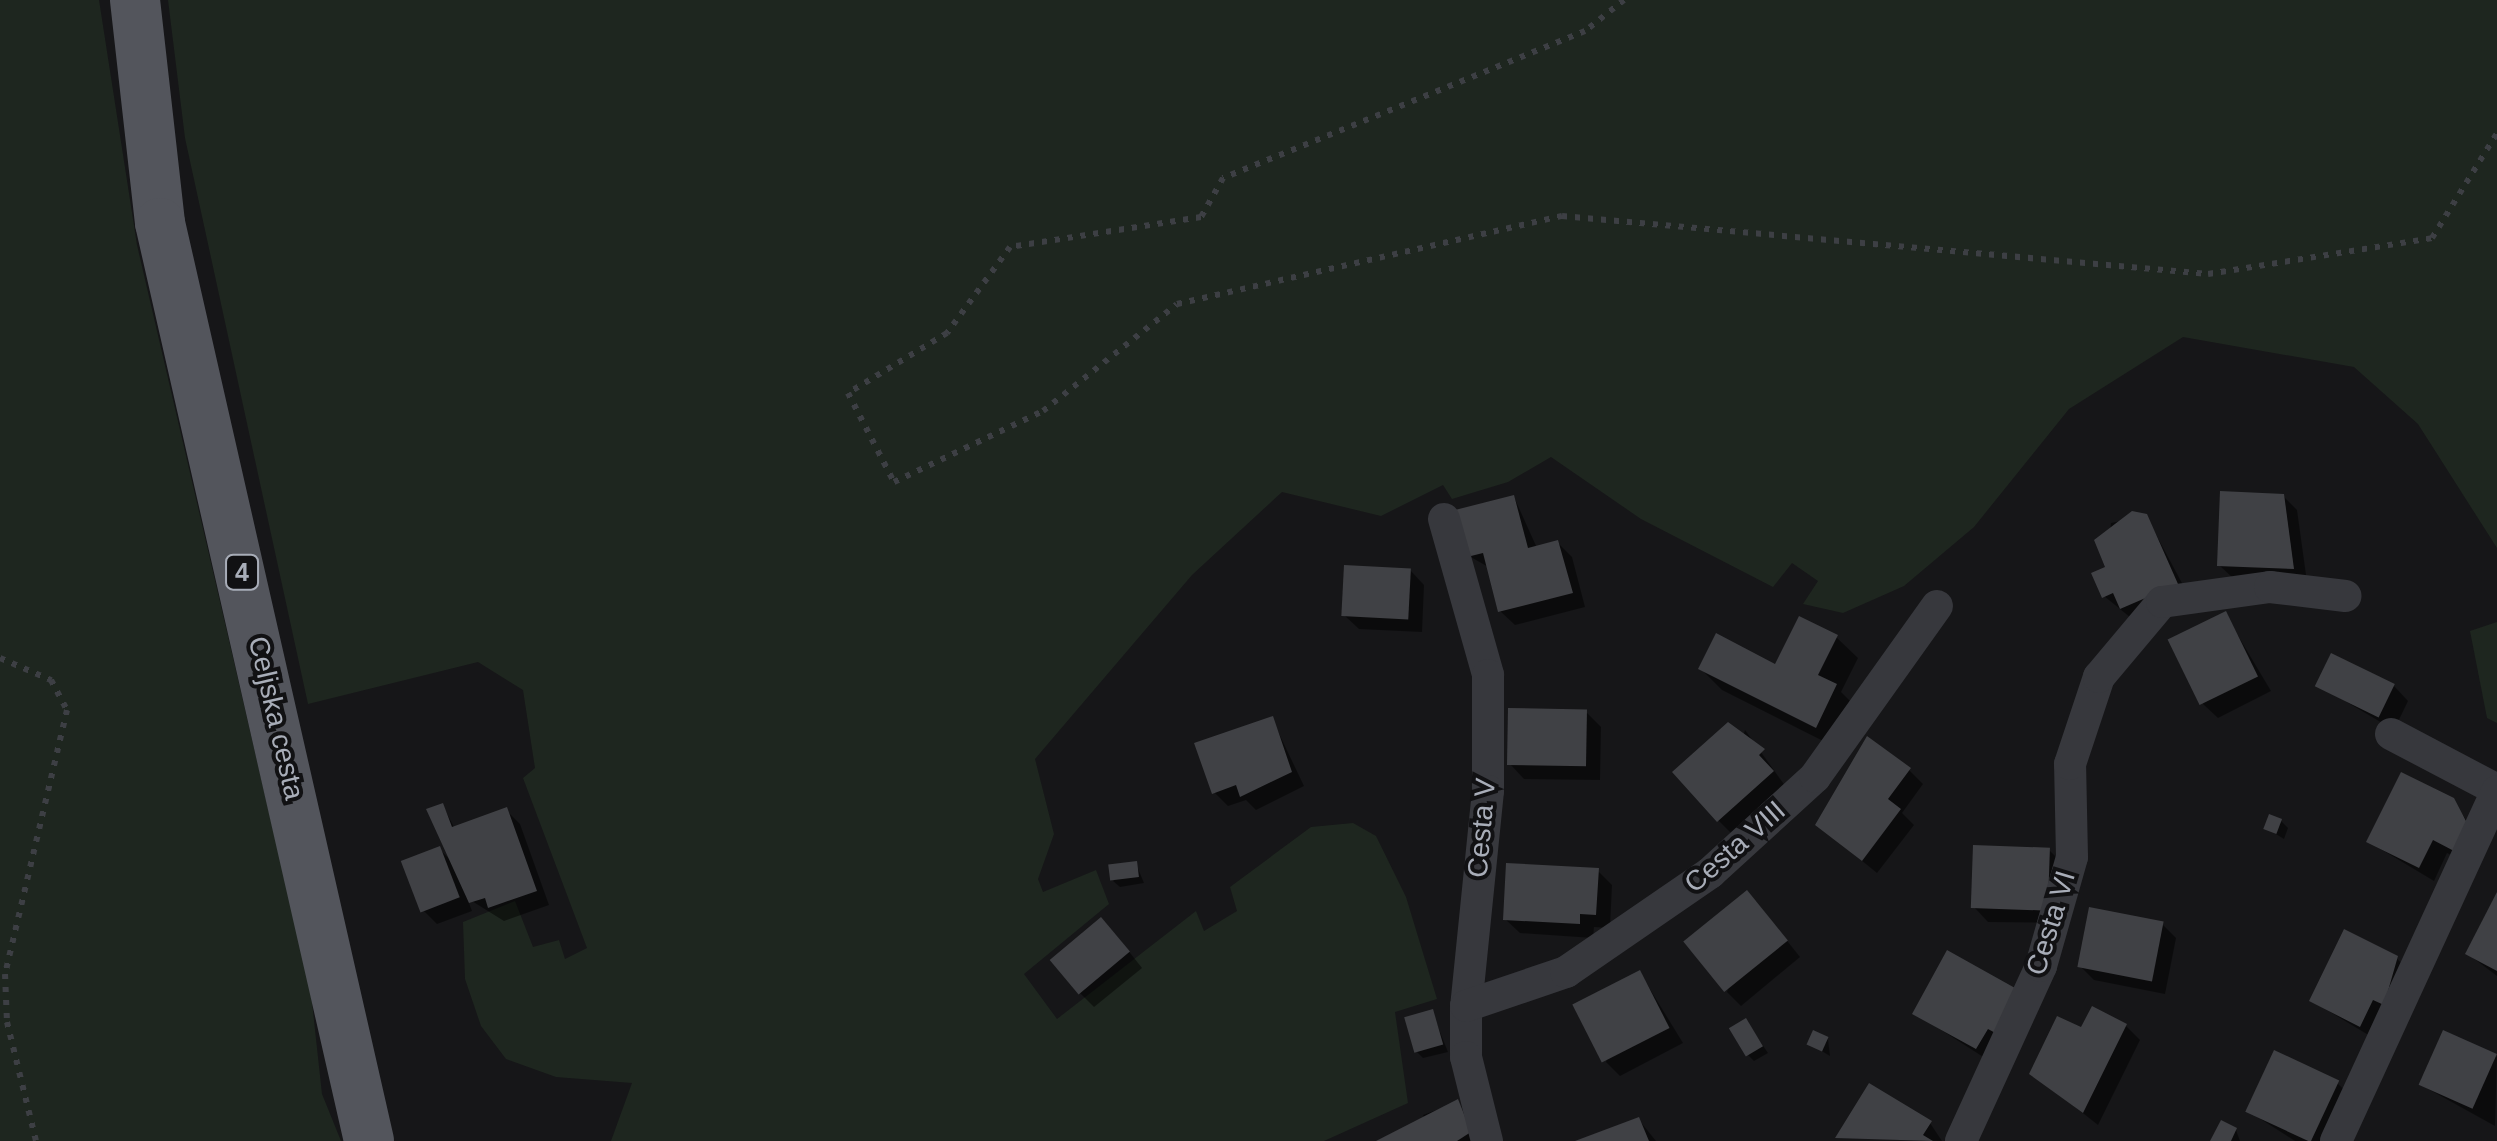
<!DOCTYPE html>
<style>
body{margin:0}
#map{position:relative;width:2497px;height:1141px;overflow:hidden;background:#161618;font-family:Arial,sans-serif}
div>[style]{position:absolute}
.green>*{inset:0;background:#1e261f}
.shadow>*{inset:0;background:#0007}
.building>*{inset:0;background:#404145;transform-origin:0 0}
.path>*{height:6px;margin-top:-3px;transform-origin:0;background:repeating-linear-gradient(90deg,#3d3f44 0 5px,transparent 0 13px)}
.street>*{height:32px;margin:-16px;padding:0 16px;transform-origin:16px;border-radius:16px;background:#37383d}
.primary>*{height:50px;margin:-25px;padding:0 25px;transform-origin:25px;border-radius:25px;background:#53555c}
span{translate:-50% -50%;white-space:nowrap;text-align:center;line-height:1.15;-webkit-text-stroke:8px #111113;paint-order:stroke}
.shield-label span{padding:2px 8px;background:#111113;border:2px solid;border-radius:8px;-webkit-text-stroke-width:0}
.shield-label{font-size:25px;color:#a8adb8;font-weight:700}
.street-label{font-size:28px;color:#a8adb8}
</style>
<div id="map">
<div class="green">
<div style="clip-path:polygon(0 0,99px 0,137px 245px,311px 993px,322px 1094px,341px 1141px,0 1141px)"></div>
<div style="clip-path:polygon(168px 0,2497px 0,2497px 548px,2418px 424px,2354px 367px,2183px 337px,2069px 409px,1974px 527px,1904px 586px,1843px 613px,1803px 604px,1818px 581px,1792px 563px,1773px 587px,1641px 519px,1551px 457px,1508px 482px,1452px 499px,1443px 485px,1381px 516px,1282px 492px,1192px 575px,1035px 759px,1054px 834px,1038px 879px,1043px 892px,1096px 870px,1109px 904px,1024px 974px,1057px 1019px,1196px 911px,1204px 931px,1237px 911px,1230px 887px,1311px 827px,1353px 823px,1376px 836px,1406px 897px,1437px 999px,1395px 1012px,1408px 1103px,1324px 1141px,611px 1141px,632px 1083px,556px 1077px,506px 1059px,481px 1026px,465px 979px,463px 922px,515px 901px,533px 947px,559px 940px,565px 959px,587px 948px,523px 778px,535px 768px,523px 690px,478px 662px,308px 704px,185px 138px)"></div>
<div style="clip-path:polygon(2497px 622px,2497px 723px,2487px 718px,2470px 631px)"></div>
</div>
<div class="shadow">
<div style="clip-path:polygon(2283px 496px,2297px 510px,2307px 582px,2234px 579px,2219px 565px)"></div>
<div style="clip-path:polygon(1514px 497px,1537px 548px,1558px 543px,1572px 557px,1585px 607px,1515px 625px,1500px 611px,1490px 568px,1469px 556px)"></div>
<div style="clip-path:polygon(2146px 516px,2190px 598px,2136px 622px,2104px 596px,2111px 523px)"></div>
<div style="clip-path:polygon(1410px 570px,1424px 585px,1422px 632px,1359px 629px,1344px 615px)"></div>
<div style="clip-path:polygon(2225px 614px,2271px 691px,2218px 718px,2203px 704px)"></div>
<div style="clip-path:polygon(1836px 637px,1858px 658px,1841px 692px,1857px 708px,1837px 748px,1722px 690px,1701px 669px,1777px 667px)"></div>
<div style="clip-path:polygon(2318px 685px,2394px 686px,2408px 701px,2394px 730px)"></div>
<div style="clip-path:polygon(1586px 712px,1601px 727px,1600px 780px,1524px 779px,1510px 764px)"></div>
<div style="clip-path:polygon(1272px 719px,1304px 786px,1256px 810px,1246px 800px,1228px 806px,1214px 792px)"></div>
<div style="clip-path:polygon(1745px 730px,1786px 787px,1732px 834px,1718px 820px)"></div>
<div style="clip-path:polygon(1909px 770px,1923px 784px,1902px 813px,1914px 825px,1877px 873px,1818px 825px)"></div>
<div style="clip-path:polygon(2452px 800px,2480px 839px,2468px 863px,2447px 853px,2434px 881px,2369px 842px)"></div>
<div style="clip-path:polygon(443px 806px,455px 829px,506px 810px,520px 824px,549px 905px,504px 921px,467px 898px,472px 911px,437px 924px,423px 910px,439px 849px,460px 869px,429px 811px)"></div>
<div style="clip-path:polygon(2281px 821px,2288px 828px,2284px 839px,2266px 828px)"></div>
<div style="clip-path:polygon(2049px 850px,2063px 864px,2062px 923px,1988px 922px,1974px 907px)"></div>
<div style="clip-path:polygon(1136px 864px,1144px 883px,1120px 887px,1113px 881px)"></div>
<div style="clip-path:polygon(1598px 871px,1612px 885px,1610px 928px,1594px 927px,1593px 938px,1520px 933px,1505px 919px)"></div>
<div style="clip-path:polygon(2497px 897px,2497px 976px,2468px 954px)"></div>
<div style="clip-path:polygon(1760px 907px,1800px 957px,1741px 1006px,1727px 992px)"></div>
<div style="clip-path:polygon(2162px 924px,2176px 938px,2165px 994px,2094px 980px,2080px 966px)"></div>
<div style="clip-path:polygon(1115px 934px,1142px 968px,1094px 1007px,1080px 993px)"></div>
<div style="clip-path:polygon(1948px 953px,2014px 1048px,1991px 1062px,1915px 1013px)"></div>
<div style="clip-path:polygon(2396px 958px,2411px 972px,2375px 1039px,2312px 1001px)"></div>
<div style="clip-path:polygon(1640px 973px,1683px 1043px,1620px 1076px,1606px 1062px)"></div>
<div style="clip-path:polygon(1432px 1012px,1448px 1052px,1423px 1058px,1417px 1052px)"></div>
<div style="clip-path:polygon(1746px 1021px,1768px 1053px,1754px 1061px,1748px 1055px)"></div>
<div style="clip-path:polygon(2126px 1026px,2140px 1040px,2098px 1125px,2032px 1073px,2082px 1030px)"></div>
<div style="clip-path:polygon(2444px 1033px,2497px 1057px,2495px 1126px,2421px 1085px)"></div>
<div style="clip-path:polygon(1828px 1039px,1830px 1056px,1810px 1044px)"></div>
<div style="clip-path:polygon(2337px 1083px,2352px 1097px,2331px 1141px,2295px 1141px,2248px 1111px)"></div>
<div style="clip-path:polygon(1458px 1102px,1471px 1141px,1382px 1141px,1430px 1133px,1423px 1115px)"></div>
<div style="clip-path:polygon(1639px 1120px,1656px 1141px,1581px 1141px)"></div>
<div style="clip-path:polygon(1930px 1123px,1942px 1141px,1838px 1137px)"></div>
<div style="clip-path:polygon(2236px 1130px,2240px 1141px,2213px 1141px)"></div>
</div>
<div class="building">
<div style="clip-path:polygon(2220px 491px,2284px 494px,2294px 569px,2217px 566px)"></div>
<div style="clip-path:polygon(1514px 495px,1528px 548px,1558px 540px,1573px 593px,1498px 612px,1483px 553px,1467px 557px,1455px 510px)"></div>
<div style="clip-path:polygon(2132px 511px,2147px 514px,2178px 584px,2120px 609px,2113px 593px,2102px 598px,2091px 573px,2105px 567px,2094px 540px)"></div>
<div style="left:1344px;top:565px;width:67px;height:51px;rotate:3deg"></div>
<div style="left:2226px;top:611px;width:73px;height:65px;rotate:64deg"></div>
<div style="clip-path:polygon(1799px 616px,1838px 635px,1818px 675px,1837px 684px,1816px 728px,1698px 669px,1716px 633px,1775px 664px)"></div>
<div style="left:2331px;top:653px;width:71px;height:37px;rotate:26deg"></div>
<div style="left:1508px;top:708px;width:79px;height:57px;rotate:1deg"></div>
<div style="clip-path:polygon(1273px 716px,1292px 772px,1240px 797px,1236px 785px,1212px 794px,1194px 743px)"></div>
<div style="clip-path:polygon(1728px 722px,1765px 749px,1759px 755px,1774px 771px,1717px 822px,1672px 772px)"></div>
<div style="clip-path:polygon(1867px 736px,1911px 768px,1888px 799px,1901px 809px,1862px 861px,1815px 825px)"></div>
<div style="clip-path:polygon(2401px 772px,2454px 798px,2467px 823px,2454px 851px,2433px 840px,2419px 868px,2366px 842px)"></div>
<div style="clip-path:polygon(443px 803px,452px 827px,507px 807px,537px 891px,488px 908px,485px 898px,469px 903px,426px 809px)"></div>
<div style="left:2269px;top:814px;width:14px;height:16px;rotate:21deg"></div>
<div style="left:1973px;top:845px;width:77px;height:63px;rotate:2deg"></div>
<div style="left:440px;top:846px;width:55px;height:42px;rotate:69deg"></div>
<div style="left:1137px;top:861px;width:16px;height:29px;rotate:83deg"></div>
<div style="clip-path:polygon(1506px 863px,1599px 868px,1596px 915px,1580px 914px,1580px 924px,1503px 920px)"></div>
<div style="left:1747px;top:890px;width:65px;height:82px;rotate:51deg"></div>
<div style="clip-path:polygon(2497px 892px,2497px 971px,2465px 954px)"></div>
<div style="left:2089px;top:907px;width:76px;height:61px;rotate:11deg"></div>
<div style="left:1101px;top:917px;width:45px;height:67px;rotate:50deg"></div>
<div style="clip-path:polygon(2344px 929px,2398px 956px,2384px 1005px,2373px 1000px,2360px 1027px,2309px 1001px)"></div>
<div style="clip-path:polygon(1947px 950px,2015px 988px,1999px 1035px,1988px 1029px,1976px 1049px,1912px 1014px)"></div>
<div style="left:1640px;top:970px;width:65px;height:76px;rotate:63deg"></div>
<div style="clip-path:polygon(2092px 1006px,2127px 1024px,2083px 1113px,2029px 1074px,2057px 1016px,2081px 1027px)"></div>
<div style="left:1433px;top:1009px;width:37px;height:30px;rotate:74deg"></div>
<div style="left:1746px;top:1018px;width:33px;height:20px;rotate:59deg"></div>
<div style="left:1813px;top:1030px;width:17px;height:16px;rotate:24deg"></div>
<div style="left:2443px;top:1030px;width:59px;height:60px;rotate:24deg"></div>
<div style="left:2274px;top:1050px;width:72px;height:68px;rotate:25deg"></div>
<div style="clip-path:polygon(1869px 1083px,1932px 1121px,1923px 1135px,1933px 1141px,1835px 1138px)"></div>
<div style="clip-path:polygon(1458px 1099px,1471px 1132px,1457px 1141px,1376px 1141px)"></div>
<div style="clip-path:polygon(1639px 1117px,1649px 1141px,1575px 1141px)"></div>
<div style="clip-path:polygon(2221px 1120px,2237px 1128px,2231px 1141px,2210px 1141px)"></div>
</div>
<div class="path">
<div style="left:1624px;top:0;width:50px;rotate:141.5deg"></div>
<div style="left:1585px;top:31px;width:391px;rotate:157.9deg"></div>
<div style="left:1223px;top:178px;width:45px;rotate:119.4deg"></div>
<div style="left:1201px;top:217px;width:193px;rotate:171.1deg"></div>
<div style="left:1010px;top:247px;width:107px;rotate:126.2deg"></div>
<div style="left:947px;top:333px;width:116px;rotate:148.8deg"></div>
<div style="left:848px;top:393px;width:100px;rotate:62.7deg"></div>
<div style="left:894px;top:482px;width:165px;rotate:-25.5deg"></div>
<div style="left:1043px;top:411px;width:171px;rotate:-38.6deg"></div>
<div style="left:1177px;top:304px;width:395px;rotate:-12.9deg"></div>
<div style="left:1562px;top:216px;width:649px;rotate:5.13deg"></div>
<div style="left:2208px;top:274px;width:227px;rotate:-9.1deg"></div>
<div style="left:2432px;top:238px;width:123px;rotate:-58.2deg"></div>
<div style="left:0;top:658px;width:56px;rotate:23.3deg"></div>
<div style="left:51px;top:680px;width:34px;rotate:62deg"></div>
<div style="left:67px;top:710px;width:271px;rotate:103.2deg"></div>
<div style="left:5px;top:974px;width:48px;rotate:87.6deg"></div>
<div style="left:7px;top:1022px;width:122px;rotate:76.3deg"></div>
</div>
<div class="street">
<div style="left:1444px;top:519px;width:162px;rotate:74.2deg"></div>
<div style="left:1488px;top:675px;width:116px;rotate:90deg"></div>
<div style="left:1488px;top:791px;width:216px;rotate:95.8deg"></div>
<div style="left:1466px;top:1006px;width:51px;rotate:90deg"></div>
<div style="left:1466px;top:1057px;width:87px;rotate:76deg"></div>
<div style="left:2391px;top:734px;width:120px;rotate:27.8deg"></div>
<div style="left:1466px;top:1006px;width:106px;rotate:-18.8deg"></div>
<div style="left:1566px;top:972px;width:175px;rotate:-34.5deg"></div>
<div style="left:1710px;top:873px;width:142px;rotate:-42.4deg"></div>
<div style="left:1815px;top:777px;width:210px;rotate:-54.5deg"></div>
<div style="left:1961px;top:1141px;width:192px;rotate:-65.4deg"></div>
<div style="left:2041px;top:966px;width:113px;rotate:-74.1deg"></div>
<div style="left:2072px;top:857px;width:93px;rotate:-91.2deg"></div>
<div style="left:2070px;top:764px;width:92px;rotate:-71.6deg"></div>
<div style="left:2099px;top:677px;width:98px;rotate:-50deg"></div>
<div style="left:2162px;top:602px;width:109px;rotate:-7.9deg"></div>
<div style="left:2270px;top:587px;width:76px;rotate:6.8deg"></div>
<div style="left:2336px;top:1141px;width:385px;rotate:-65.3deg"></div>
</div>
<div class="primary">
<div style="left:135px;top:0;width:224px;rotate:83.6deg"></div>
<div style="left:160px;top:223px;width:941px;rotate:77.17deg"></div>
</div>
<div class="shield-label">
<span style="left:242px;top:572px">4</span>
</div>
<div class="street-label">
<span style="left:276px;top:718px;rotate:77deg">Celjska cesta</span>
<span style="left:1482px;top:828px;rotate:-85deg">Cesta V</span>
<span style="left:1735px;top:847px;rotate:-41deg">Cesta VIII</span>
<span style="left:2051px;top:923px;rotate:-73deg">Cesta VI</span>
</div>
</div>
